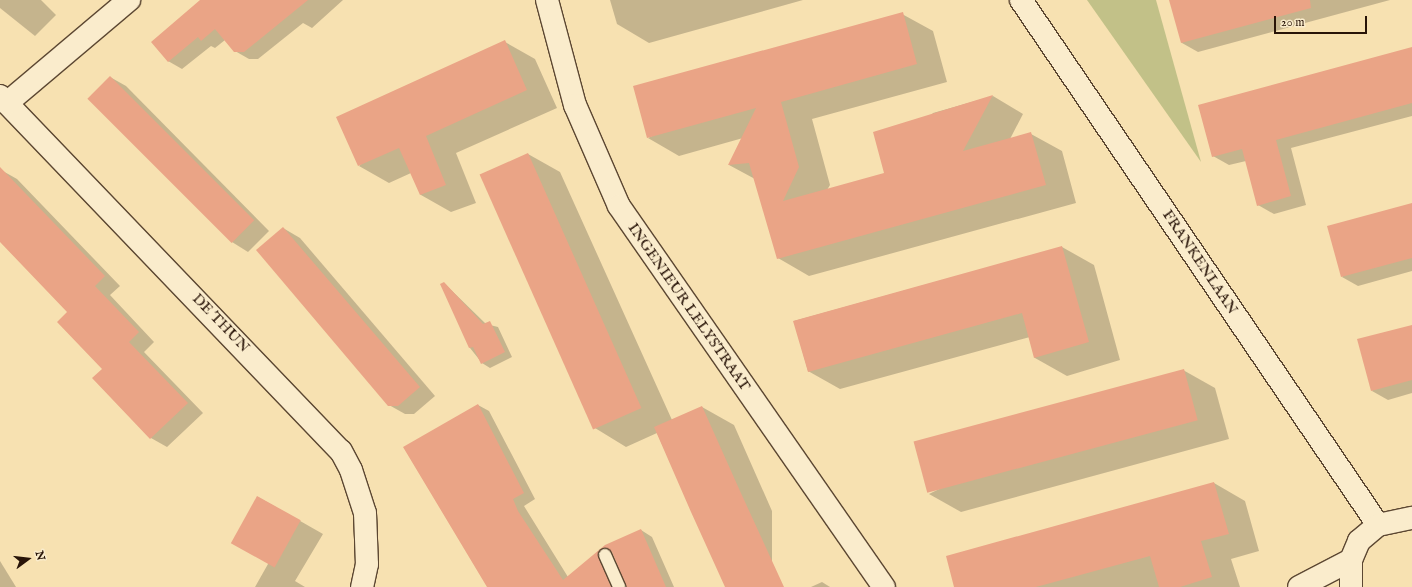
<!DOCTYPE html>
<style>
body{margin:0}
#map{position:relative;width:1412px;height:587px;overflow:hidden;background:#f7e1b1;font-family:"IM FELL English",serif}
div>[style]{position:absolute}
.green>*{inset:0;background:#c2c188}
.shadow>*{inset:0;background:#0003}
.building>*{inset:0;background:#eaa486;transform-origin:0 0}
.roads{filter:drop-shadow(1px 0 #5c4732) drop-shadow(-1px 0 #5c4732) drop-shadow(0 1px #5c4732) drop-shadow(0 -1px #5c4732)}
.service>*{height:12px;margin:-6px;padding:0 6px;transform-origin:6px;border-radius:6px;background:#faeccc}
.minor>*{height:22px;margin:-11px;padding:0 11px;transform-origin:11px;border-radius:11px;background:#faeccc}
.tertiary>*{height:22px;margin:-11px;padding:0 11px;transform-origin:11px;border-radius:11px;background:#faeccc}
span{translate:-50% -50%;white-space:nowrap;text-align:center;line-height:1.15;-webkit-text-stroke:3px #faeccc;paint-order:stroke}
.street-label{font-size:15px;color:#281408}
.north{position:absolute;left:8px;top:539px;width:40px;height:40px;-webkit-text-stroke:3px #faeccc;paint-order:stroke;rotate:75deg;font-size:11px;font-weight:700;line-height:16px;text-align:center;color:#281408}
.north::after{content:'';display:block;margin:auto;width:14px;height:18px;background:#281408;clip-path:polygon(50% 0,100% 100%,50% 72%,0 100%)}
.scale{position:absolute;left:1274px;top:16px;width:93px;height:18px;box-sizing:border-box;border:2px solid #281408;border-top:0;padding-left:5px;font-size:12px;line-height:14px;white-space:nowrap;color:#281408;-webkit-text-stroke:3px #faeccc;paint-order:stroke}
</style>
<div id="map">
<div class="green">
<div style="clip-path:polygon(1087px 0,1156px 0,1201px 162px)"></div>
</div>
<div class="shadow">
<div style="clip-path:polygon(0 0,41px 0,56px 15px,35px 36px,0 8px)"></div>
<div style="clip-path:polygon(204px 0,343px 0,312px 28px,303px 23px,258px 59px,249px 59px,235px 51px,225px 40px,215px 48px,211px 46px,182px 69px,168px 61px)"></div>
<div style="clip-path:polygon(610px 0,803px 0,649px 43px,617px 24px)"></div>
<div style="clip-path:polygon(1170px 0,1390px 0,1198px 52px,1182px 43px)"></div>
<div style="clip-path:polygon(902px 14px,933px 31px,947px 82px,812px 119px,830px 185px,827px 190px,885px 174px,933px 113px,993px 96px,1023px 114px,1010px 139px,1031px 134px,1062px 151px,1076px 203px,809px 276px,778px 258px,755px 179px,729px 165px,743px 138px,679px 156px,648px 138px)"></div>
<div style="clip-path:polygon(505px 42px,535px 59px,557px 108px,456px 153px,476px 203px,451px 212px,421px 195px,411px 173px,389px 183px,359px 166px)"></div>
<div style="clip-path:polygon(1412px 48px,1412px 116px,1291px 148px,1306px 205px,1274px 214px,1258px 205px,1246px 161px,1229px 165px,1213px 156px)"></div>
<div style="clip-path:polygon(110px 77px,126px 86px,269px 231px,248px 252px,232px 242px)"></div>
<div style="clip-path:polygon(528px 154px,560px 172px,672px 420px,702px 407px,734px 425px,772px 511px,772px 587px,726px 587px,657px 433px,626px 447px,595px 428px,481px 175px)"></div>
<div style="clip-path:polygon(1px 170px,17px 179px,120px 286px,110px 295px,154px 342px,144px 352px,203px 413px,167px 447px,151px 438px,69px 312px,0 240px)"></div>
<div style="clip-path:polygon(1412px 204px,1412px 271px,1358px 286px,1342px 277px)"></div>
<div style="clip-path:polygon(283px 228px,300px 238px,435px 396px,414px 414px,405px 414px,389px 405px)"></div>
<div style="clip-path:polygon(1062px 247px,1094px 265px,1120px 360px,1067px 376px,1035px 358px,1030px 337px,840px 389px,808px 371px,794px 321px)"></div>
<div style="clip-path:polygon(444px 283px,486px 324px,498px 327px,512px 357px,490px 368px,482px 363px,470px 348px)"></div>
<div style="clip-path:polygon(1412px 326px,1412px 393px,1388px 400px,1372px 391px)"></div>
<div style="clip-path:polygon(1183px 370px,1215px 388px,1229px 439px,961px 512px,929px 494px)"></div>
<div style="clip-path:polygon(478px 405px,489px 411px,535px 499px,524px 506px,568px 577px,606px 546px,641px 530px,652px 537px,674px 587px,626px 587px,614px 554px,609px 565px,619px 587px,488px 587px)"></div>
<div style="clip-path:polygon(1214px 483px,1245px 501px,1259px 551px,1231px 559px,1240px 587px,955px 587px)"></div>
<div style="clip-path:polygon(258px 497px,323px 534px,295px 581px,305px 587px,255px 587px,268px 564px)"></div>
<div style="clip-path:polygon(0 561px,16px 587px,0 587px)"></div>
<div style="clip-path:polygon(822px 582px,830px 587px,811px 587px)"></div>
</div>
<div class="building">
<div style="clip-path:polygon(200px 0,308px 0,244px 52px,234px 52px,215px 29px,201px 41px,198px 37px,168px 62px,151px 42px)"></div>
<div style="clip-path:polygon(1169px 0,1310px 0,1311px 8px,1181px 43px)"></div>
<div style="clip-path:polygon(903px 12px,917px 64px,781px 102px,799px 167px,783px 201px,884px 173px,873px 132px,993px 95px,963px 151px,1031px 132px,1046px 185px,777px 259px,749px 163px,728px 165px,756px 108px,647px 138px,633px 86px)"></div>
<div style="clip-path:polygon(505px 40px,527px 90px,426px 136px,446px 185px,420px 195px,399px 148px,358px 166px,336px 117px)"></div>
<div style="clip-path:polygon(1412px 47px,1412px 103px,1276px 140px,1291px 196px,1257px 206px,1242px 149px,1212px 157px,1198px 105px)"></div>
<div style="left:110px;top:76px;width:204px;height:32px;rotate:45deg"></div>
<div style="left:528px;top:153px;width:279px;height:53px;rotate:66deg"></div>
<div style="clip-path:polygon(0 167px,105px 276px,95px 286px,139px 332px,129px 342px,188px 403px,150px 439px,92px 378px,102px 369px,57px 322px,67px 312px,0 242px)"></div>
<div style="clip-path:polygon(1412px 203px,1412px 258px,1341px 277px,1327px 226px)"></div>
<div style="clip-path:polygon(283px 227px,420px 387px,398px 406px,388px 406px,256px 250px)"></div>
<div style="clip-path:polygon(1062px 246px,1089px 342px,1034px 358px,1022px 313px,808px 372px,793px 321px)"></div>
<div style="clip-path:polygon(444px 282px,483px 324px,490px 321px,505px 352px,481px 364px,473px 347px,469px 348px,440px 284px)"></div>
<div style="clip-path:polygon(1412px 325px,1412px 380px,1371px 391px,1357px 339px)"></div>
<div style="left:1184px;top:369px;width:53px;height:280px;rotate:75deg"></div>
<div style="clip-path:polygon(478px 404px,524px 493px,513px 499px,518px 511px,563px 580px,605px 545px,641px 529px,666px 587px,626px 587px,612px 552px,605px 548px,598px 555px,611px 587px,487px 587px,403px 447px)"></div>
<div style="clip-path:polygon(702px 406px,740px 491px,784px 587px,725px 587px,691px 512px,654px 427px)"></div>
<div style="clip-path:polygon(1214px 482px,1229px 534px,1201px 541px,1212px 577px,1180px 587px,1159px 587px,1150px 556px,1036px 587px,954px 587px,946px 556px)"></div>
<div style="left:257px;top:496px;width:50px;height:54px;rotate:29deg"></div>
</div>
<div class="roads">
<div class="service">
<div style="left:605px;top:555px;width:35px;rotate:66deg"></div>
</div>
<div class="minor">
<div style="left:547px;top:0;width:109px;rotate:75.1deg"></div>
<div style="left:575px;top:105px;width:110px;rotate:66.5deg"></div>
<div style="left:619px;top:206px;width:464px;rotate:55.2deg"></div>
<div style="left:1021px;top:0;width:635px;rotate:55.78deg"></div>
<div style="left:0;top:96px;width:492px;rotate:46.2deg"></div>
<div style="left:341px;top:451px;width:21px;rotate:62deg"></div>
<div style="left:351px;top:470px;width:45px;rotate:72deg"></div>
<div style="left:365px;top:513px;width:51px;rotate:87.8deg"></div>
<div style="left:367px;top:564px;width:24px;rotate:102deg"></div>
<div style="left:7px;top:103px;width:160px;rotate:-40.2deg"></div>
</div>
<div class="tertiary">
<div style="left:1299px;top:587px;width:59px;rotate:-27.4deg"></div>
<div style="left:1351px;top:587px;width:27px;rotate:-90deg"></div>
<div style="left:1351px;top:560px;width:21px;rotate:-67deg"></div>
<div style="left:1359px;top:541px;width:25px;rotate:-40deg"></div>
<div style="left:1378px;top:525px;width:35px;rotate:-12deg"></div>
</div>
</div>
<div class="street-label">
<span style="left:1200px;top:262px;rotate:56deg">FRANKENLAAN</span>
<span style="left:689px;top:307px;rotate:55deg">INGENIEUR LELYSTRAAT</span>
<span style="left:221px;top:323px;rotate:46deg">DE THUN</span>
</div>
<div class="north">N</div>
<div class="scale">20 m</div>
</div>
